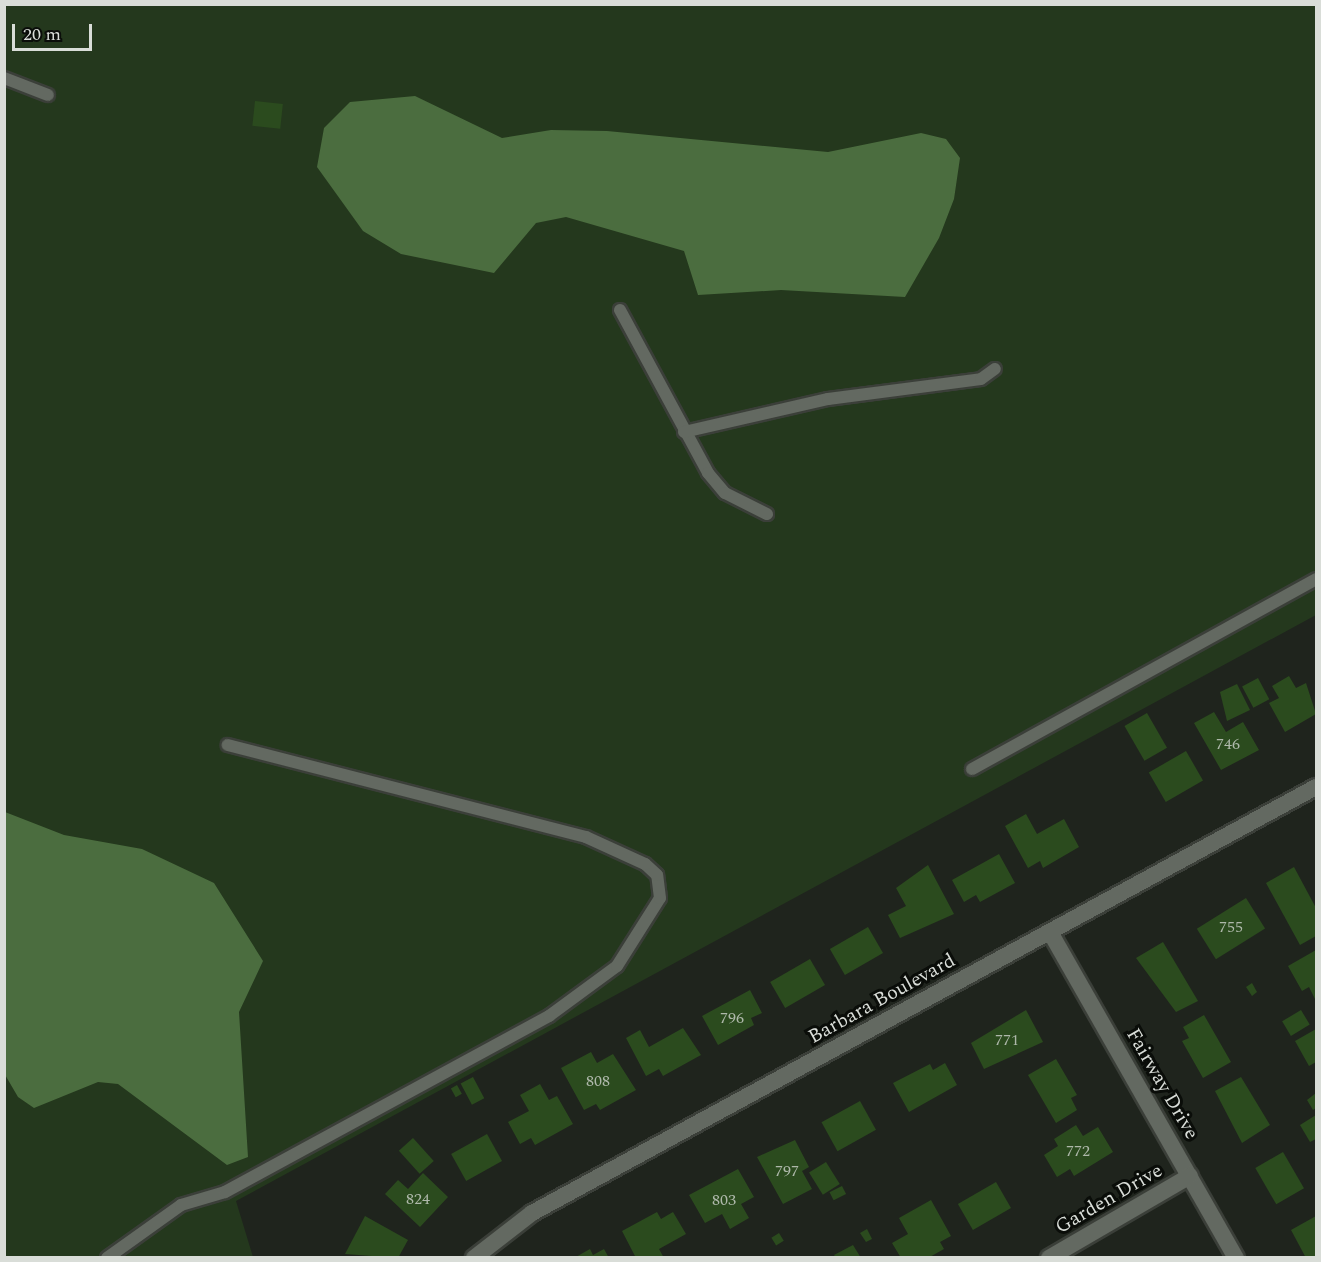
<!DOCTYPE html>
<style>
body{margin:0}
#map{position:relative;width:1321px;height:1262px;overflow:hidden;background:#1f241d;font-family:Spectral,serif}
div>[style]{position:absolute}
.green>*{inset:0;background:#24381d}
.water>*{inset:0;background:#4b6d3f}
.building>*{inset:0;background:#2b4b1e;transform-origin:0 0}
.roads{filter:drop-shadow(2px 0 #3b3f39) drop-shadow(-2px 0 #3b3f39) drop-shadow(0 2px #3b3f39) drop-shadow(0 -2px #3b3f39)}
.service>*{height:12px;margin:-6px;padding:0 6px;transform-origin:6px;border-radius:6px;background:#636961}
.minor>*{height:16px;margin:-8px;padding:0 8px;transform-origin:8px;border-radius:8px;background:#636961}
span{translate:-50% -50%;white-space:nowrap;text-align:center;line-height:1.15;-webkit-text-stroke:6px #0a0d09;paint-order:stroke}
.number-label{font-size:16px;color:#aeb8aa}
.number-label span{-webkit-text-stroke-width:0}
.street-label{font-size:20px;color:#d9ddd8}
.frame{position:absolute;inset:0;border:6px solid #d9ddd8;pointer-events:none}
.scale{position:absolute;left:12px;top:24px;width:80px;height:27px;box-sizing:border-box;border:3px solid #d9ddd8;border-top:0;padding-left:8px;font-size:18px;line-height:21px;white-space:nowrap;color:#d9ddd8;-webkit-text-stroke:4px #0a0d09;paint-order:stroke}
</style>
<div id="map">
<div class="green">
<div style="clip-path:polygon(5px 5px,1316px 5px,1316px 615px,236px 1201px,253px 1257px,5px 1257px)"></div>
</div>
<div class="water">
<div style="clip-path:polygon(415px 96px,502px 138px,551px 130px,607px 131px,828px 152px,921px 133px,946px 139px,960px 158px,954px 199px,939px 238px,905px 297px,781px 290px,698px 295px,684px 251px,566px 217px,536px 223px,494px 273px,401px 254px,363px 231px,317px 167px,324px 128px,350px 102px)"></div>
<div style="clip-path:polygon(5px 812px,64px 835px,142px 849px,214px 883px,263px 961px,239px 1012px,248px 1157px,227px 1165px,118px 1084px,98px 1082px,34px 1108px,18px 1097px,4px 1073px)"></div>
</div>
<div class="building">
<div style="left:255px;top:101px;width:28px;height:25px;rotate:6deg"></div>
<div style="clip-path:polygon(1289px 676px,1296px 688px,1306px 683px,1316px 714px,1285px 732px,1269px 703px,1279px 698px,1272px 686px)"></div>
<div style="left:1258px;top:678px;width:24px;height:18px;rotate:62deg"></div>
<div style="clip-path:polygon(1237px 684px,1250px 710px,1227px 721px,1220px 692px)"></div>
<div style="clip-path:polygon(1214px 712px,1226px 732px,1243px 722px,1259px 750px,1221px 770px,1194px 723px)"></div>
<div style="left:1147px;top:713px;width:40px;height:26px;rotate:60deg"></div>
<div style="left:1186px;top:751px;width:34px;height:43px;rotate:60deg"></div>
<div style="clip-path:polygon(1026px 814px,1037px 834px,1064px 819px,1079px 847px,1043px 868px,1040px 861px,1028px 868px,1005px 826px)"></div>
<div style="clip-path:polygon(999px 854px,1015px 883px,980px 902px,976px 895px,964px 902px,952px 880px)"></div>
<div style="clip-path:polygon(928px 865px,954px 914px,900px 938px,888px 915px,906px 906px,896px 888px)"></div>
<div style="clip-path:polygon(1294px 867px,1316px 908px,1316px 936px,1300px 945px,1266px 883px)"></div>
<div style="left:1246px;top:898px;width:36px;height:58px;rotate:58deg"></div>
<div style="left:868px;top:927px;width:30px;height:44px;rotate:60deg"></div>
<div style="clip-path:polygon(1163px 942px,1198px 1001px,1176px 1012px,1136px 958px)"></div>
<div style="clip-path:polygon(1316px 950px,1316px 1001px,1309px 987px,1302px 991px,1288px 966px)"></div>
<div style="left:810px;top:959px;width:30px;height:46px;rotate:60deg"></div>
<div style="clip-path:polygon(1252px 983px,1257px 992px,1252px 996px,1246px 987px)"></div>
<div style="clip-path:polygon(750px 990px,762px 1013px,751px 1018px,754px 1025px,718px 1045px,702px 1016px)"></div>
<div style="clip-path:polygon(1026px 1010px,1043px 1042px,984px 1069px,971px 1043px)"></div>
<div style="left:1301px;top:1010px;width:17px;height:22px;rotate:59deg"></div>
<div style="clip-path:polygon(1204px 1015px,1231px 1062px,1203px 1078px,1182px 1041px,1189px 1038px,1183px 1027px)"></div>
<div style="clip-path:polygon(683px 1028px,701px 1055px,663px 1076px,659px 1069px,646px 1076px,626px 1038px,640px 1030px,649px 1047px)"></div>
<div style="clip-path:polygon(1316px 1029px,1316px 1062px,1309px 1066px,1295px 1041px)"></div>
<div style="clip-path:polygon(591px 1052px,597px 1063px,613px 1054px,636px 1090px,600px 1110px,596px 1104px,584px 1110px,561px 1068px)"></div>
<div style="clip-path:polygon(1056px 1059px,1077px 1095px,1071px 1098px,1077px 1110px,1056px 1123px,1028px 1075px)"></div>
<div style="clip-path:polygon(945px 1063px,957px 1085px,909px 1112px,893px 1083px,930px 1064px,933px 1070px)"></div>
<div style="left:473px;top:1077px;width:24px;height:14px;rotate:62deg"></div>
<div style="clip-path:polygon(1241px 1077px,1270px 1125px,1242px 1143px,1215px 1091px)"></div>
<div style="clip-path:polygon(540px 1084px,549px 1100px,557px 1096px,573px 1124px,535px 1145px,531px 1138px,520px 1144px,508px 1122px,529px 1111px,520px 1095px)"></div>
<div style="left:457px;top:1085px;width:10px;height:7px;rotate:61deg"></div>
<div style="clip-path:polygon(1316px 1093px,1316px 1108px,1313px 1110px,1307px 1100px)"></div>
<div style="left:860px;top:1101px;width:33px;height:44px;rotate:61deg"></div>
<div style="clip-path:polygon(1316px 1115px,1316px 1139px,1310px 1142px,1300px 1125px)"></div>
<div style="clip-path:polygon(1076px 1125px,1083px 1136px,1098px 1127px,1113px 1152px,1074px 1176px,1070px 1169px,1057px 1177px,1044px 1155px,1058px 1146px,1054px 1139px)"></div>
<div style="left:487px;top:1134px;width:31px;height:41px;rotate:61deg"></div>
<div style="left:413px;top:1138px;width:31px;height:19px;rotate:48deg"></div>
<div style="clip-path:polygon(795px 1140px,809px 1167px,802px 1171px,812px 1189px,783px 1204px,757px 1157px)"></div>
<div style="left:1283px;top:1152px;width:42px;height:32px;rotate:60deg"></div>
<div style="left:826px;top:1162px;width:26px;height:20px;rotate:58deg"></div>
<div style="clip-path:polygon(738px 1169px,754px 1197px,741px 1204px,749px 1218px,730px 1229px,722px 1214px,705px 1223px,689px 1195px)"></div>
<div style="clip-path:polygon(423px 1173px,448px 1197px,420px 1227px,385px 1194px,398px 1180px,408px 1189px)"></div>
<div style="left:996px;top:1182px;width:30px;height:44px;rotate:60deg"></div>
<div style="left:842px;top:1186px;width:9px;height:14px;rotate:63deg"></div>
<div style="clip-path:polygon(931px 1200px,951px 1236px,940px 1242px,944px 1249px,928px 1258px,901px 1258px,892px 1243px,908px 1234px,899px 1218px)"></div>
<div style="clip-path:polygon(657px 1212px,661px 1219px,673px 1212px,686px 1234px,659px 1249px,664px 1258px,636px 1258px,622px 1231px)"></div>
<div style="clip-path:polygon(365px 1216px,408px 1240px,398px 1258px,345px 1254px)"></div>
<div style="clip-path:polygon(1316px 1216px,1316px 1258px,1306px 1258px,1291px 1230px)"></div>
<div style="clip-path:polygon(867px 1229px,872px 1239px,866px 1242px,860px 1233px)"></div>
<div style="left:779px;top:1233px;width:9px;height:9px;rotate:58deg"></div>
<div style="clip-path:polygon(853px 1245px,861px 1258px,836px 1258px,834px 1255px)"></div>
<div style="clip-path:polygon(590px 1249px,593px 1255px,604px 1249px,609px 1258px,574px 1258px)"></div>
</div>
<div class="roads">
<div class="service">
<div style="left:4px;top:78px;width:47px;rotate:21.1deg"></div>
<div style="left:620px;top:310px;width:185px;rotate:61.6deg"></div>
<div style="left:708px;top:473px;width:26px;rotate:50deg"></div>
<div style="left:725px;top:493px;width:47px;rotate:26.6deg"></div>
<div style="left:684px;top:432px;width:148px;rotate:-12.9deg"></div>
<div style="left:828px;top:399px;width:154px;rotate:-7.4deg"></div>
<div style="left:981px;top:379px;width:17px;rotate:-36deg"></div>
<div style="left:972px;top:769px;width:393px;rotate:-28.9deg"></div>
<div style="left:107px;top:1258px;width:91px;rotate:-35.6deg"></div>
<div style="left:181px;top:1205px;width:46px;rotate:-16.5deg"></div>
<div style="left:225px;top:1192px;width:369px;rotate:-28.5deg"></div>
<div style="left:549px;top:1016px;width:84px;rotate:-36.3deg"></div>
<div style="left:617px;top:966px;width:80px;rotate:-57.7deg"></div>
<div style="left:660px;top:898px;width:23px;rotate:-97deg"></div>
<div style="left:657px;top:875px;width:16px;rotate:-137deg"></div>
<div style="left:645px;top:864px;width:65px;rotate:-155.4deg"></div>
<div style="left:586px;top:837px;width:370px;rotate:-165.6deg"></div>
</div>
<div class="minor">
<div style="left:1050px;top:932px;width:375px;rotate:60.3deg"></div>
<div style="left:474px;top:1258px;width:73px;rotate:-37.8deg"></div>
<div style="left:532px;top:1213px;width:892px;rotate:-28.52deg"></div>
<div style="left:1049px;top:1258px;width:163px;rotate:-30.2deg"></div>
</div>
</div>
<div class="number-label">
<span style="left:1228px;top:744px">746</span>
<span style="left:1231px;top:927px">755</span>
<span style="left:732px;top:1018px">796</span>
<span style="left:1007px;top:1040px">771</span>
<span style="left:598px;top:1081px">808</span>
<span style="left:1078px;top:1151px">772</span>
<span style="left:787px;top:1171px">797</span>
<span style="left:418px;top:1199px">824</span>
<span style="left:724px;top:1200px">803</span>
</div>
<div class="street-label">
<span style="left:882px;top:999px;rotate:-29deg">Barbara Boulevard</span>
<span style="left:1162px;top:1084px;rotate:60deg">Fairway Drive</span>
<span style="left:1109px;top:1199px;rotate:-30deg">Garden Drive</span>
</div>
<div class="frame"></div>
<div class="scale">20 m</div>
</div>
